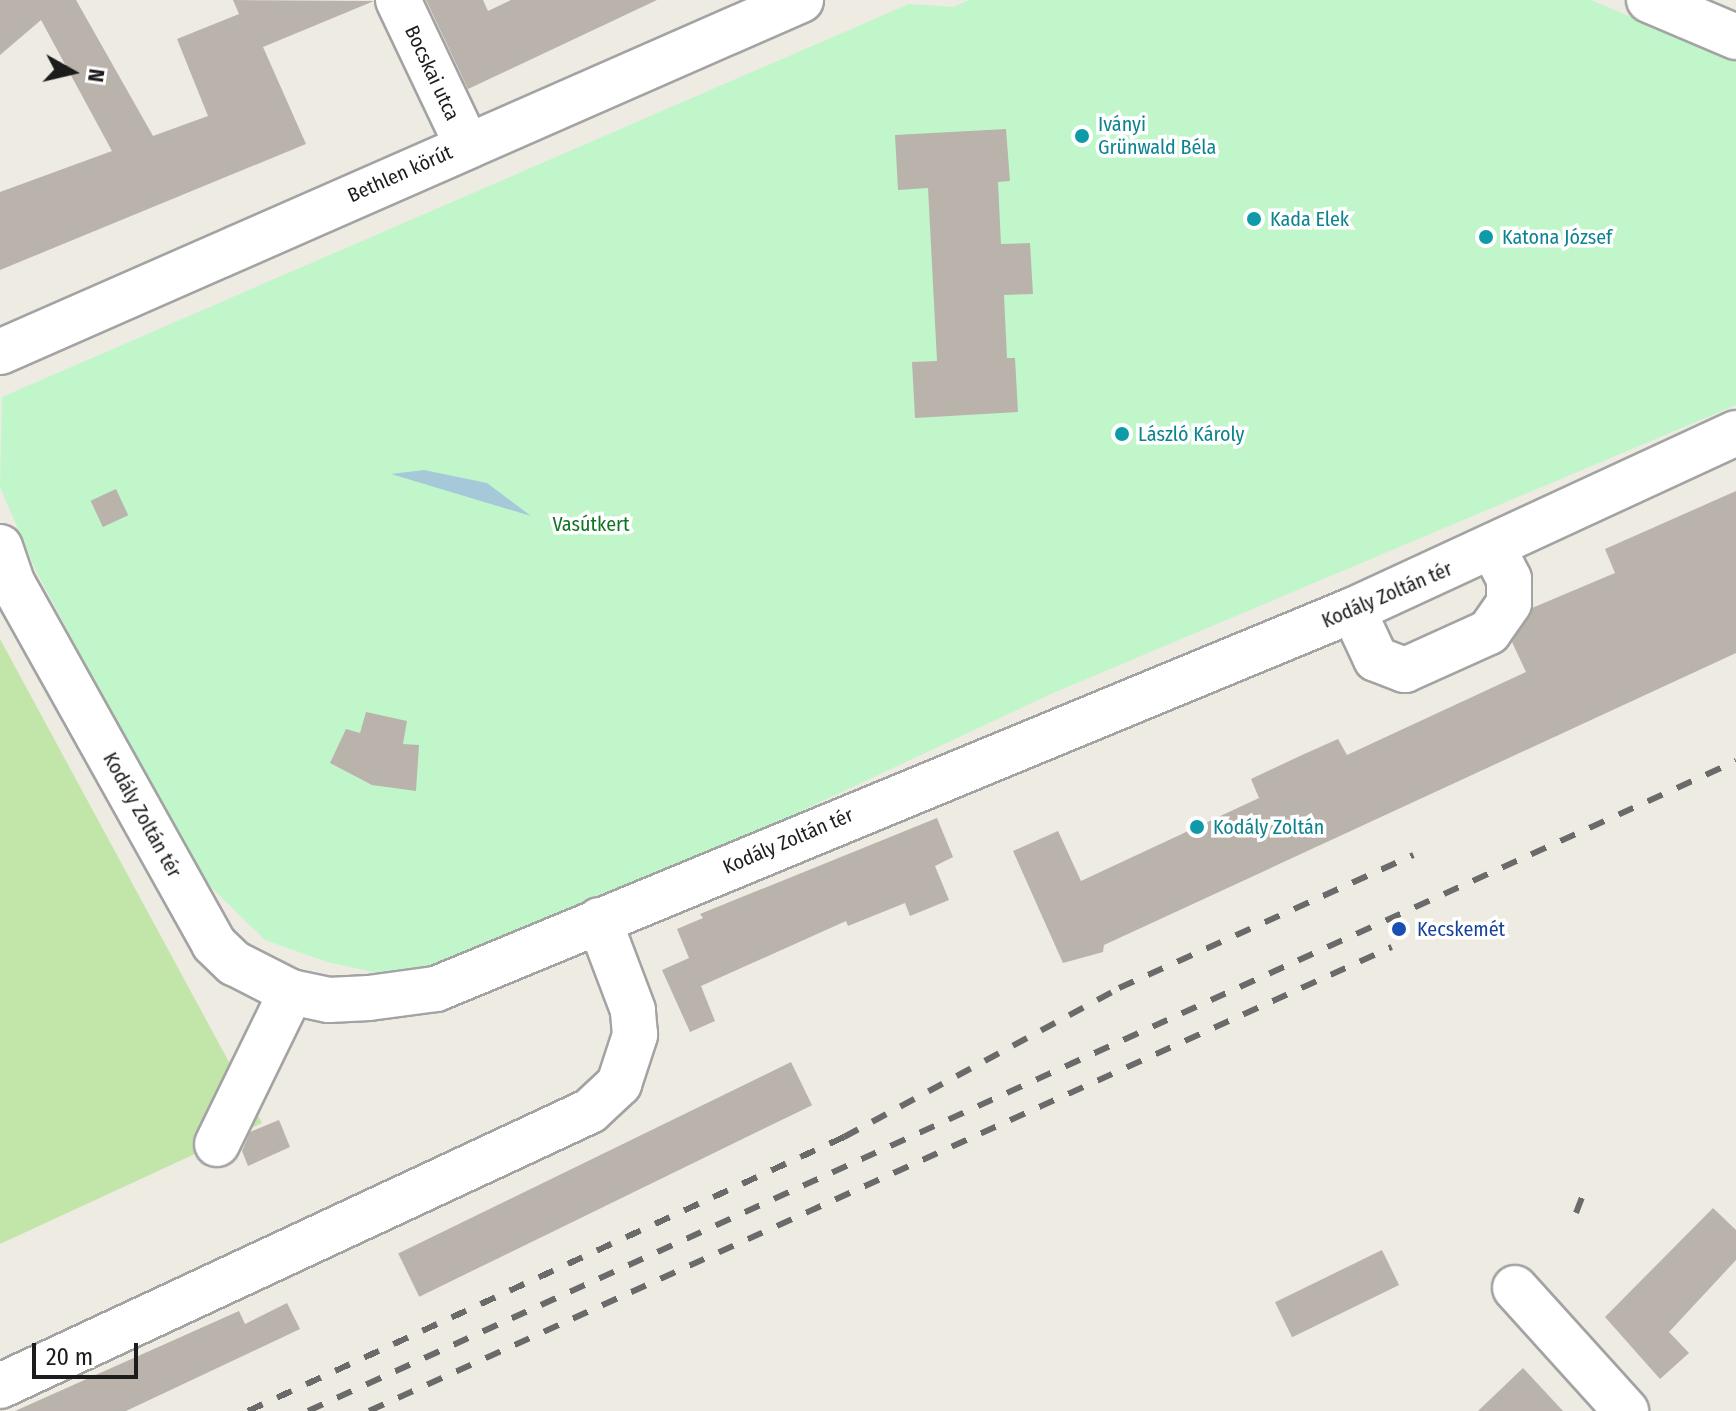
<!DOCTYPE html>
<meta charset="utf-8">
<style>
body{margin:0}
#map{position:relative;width:1736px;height:1411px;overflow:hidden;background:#edebe2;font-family:"Fira Sans Condensed",sans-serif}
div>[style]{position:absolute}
.grass>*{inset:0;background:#c2e6aa}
.park>*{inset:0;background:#c1f6ca}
.water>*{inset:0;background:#a5c9d9}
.building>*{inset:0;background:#b9b3ac;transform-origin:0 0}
.roads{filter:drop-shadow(2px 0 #a3a3a3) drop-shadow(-2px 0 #a3a3a3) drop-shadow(0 2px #a3a3a3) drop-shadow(0 -2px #a3a3a3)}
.minor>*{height:44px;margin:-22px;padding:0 22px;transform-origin:22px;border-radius:22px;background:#fff}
.rail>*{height:6px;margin-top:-3px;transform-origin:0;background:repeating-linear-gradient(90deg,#6a6a6a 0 16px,transparent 0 32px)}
.dots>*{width:22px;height:22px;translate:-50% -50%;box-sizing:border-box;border:4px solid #fff;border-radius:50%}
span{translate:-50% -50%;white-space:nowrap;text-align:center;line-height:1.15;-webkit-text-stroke:7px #fff;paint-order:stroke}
.street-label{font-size:20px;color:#1c1c1c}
.culture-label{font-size:20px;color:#0d838f}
.left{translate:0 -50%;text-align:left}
.park-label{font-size:20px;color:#107422}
.transit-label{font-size:20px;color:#164399}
.north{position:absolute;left:32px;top:32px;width:80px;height:80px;-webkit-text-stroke:6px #fff;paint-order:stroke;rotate:98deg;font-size:22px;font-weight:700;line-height:32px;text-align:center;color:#1c1c1c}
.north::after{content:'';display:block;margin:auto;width:28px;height:36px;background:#1c1c1c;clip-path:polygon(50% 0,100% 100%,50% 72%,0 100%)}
.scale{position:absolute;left:32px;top:1343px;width:106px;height:36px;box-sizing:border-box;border:4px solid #1c1c1c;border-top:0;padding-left:10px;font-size:24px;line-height:28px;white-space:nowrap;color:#1c1c1c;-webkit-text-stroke:6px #fff;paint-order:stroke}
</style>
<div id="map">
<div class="grass">
<div style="clip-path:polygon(0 639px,262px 1123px,0 1244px)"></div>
</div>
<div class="park">
<div style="clip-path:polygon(969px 0,1591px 0,1736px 62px,1736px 405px,1053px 693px,737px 841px,449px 963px,383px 974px,327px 962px,265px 940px,197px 873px,36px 571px,0 487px,2px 397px,909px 4px,953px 7px)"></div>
</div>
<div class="water">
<div style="clip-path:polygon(424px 470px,487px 483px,531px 516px,391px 474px)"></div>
</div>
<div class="building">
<div style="clip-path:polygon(0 0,76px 0,153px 136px,208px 116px,177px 39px,239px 14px,233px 0,374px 1px,263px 47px,306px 144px,0 270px,0 192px,112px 151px,41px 20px,0 55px)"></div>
<div style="clip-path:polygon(426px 0,483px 0,488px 11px,511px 0,657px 0,468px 89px)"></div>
<div style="clip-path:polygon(1006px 129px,1010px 181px,998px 182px,1001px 244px,1030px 243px,1033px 294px,1004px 295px,1007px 358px,1015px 358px,1018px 412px,915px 418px,912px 362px,937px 361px,928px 188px,898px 190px,895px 135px)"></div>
<div style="left:116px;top:489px;width:29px;height:28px;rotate:65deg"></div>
<div style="clip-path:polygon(1736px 491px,1736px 653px,1104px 945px,1103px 952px,1063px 963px,1013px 851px,1058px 831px,1081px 881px,1259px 798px,1251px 779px,1302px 755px,1338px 739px,1347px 755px,1526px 672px,1512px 642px,1532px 608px,1615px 573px,1605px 549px)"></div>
<div style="clip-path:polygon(366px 712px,407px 721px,403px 744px,419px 745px,416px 791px,372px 785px,330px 763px,346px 729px,360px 733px)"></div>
<div style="clip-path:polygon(937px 818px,953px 857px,935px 866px,949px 900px,910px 916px,905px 903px,848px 926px,846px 921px,701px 986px,715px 1021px,690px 1032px,662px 970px,689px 958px,677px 929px,703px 918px,700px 914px)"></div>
<div style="left:791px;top:1062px;width:48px;height:437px;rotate:64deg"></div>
<div style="clip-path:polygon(279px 1120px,290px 1147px,248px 1166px,242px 1151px,250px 1132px)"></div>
<div style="clip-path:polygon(1713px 1208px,1736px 1230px,1736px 1260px,1669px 1332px,1689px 1353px,1660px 1379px,1605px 1317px)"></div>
<div style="left:1382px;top:1250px;width:39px;height:119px;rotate:64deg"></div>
<div style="clip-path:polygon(287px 1303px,300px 1329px,126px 1411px,15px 1411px,239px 1311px,245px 1324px)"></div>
<div style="clip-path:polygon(1523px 1368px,1563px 1411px,1478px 1411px)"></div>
</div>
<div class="roads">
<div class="minor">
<div style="left:398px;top:0;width:161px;rotate:64.6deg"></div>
<div style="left:1649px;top:0;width:95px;rotate:23deg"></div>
<div style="left:0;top:352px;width:875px;rotate:-23.72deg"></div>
<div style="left:0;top:547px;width:39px;rotate:71deg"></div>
<div style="left:13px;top:584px;width:412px;rotate:60.8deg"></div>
<div style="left:214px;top:944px;width:28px;rotate:44deg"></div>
<div style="left:234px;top:963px;width:64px;rotate:27deg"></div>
<div style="left:291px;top:992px;width:39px;rotate:12deg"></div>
<div style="left:329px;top:1000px;width:40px;rotate:-2.9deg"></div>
<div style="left:369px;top:998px;width:68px;rotate:-7.7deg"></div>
<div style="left:436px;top:989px;width:992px;rotate:-22.46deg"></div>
<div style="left:1353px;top:610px;width:422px;rotate:-24.8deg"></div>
<div style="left:1353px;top:610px;width:54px;rotate:64.9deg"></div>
<div style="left:1376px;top:659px;width:31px;rotate:21deg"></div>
<div style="left:1405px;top:670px;width:92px;rotate:-24.3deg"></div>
<div style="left:1489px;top:632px;width:35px;rotate:-55deg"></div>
<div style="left:1509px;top:603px;width:24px;rotate:-90deg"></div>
<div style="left:1509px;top:579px;width:34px;rotate:-117deg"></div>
<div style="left:217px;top:1144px;width:169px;rotate:-64deg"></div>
<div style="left:1515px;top:1288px;width:166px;rotate:47.9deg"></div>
<div style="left:0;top:1386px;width:651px;rotate:-24.99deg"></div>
<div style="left:590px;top:1111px;width:40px;rotate:-43deg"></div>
<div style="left:619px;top:1084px;width:52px;rotate:-71.9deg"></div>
<div style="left:635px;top:1035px;width:25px;rotate:-95deg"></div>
<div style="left:633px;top:1010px;width:96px;rotate:-110.7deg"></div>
</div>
</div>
<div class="rail">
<div style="left:1576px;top:1213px;width:30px;rotate:-69deg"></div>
<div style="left:248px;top:1411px;width:656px;rotate:-24.69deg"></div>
<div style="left:844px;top:1137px;width:313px;rotate:-28.4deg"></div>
<div style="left:1119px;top:988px;width:323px;rotate:-24.3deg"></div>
<div style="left:308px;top:1411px;width:1569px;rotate:-24.47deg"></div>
<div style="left:369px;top:1411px;width:1123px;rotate:-24.4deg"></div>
</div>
<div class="dots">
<div style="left:1082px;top:136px;background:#0f9aa8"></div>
<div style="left:1254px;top:219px;background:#0f9aa8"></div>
<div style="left:1486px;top:237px;background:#0f9aa8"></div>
<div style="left:1122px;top:434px;background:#0f9aa8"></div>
<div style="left:1197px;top:827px;background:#0f9aa8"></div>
<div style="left:1399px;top:929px;background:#1a4fb4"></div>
</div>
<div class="street-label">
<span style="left:432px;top:73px;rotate:65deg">Bocskai utca</span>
<span style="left:400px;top:174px;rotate:-24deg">Bethlen körút</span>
<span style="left:1387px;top:595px;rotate:-23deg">Kodály Zoltán tér</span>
<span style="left:142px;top:815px;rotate:61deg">Kodály Zoltán tér</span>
<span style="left:788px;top:841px;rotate:-23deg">Kodály Zoltán tér</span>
</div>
<div class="culture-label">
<span class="left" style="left:1098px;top:136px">Iványi<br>Grünwald Béla</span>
<span class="left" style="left:1270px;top:219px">Kada Elek</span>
<span class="left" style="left:1502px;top:237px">Katona József</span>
<span class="left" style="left:1138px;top:434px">László Károly</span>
<span class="left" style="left:1213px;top:827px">Kodály Zoltán</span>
</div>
<div class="park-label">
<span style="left:591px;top:524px">Vasútkert</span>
</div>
<div class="transit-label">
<span class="left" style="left:1417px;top:929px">Kecskemét</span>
</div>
<div class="north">N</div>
<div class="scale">20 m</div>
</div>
